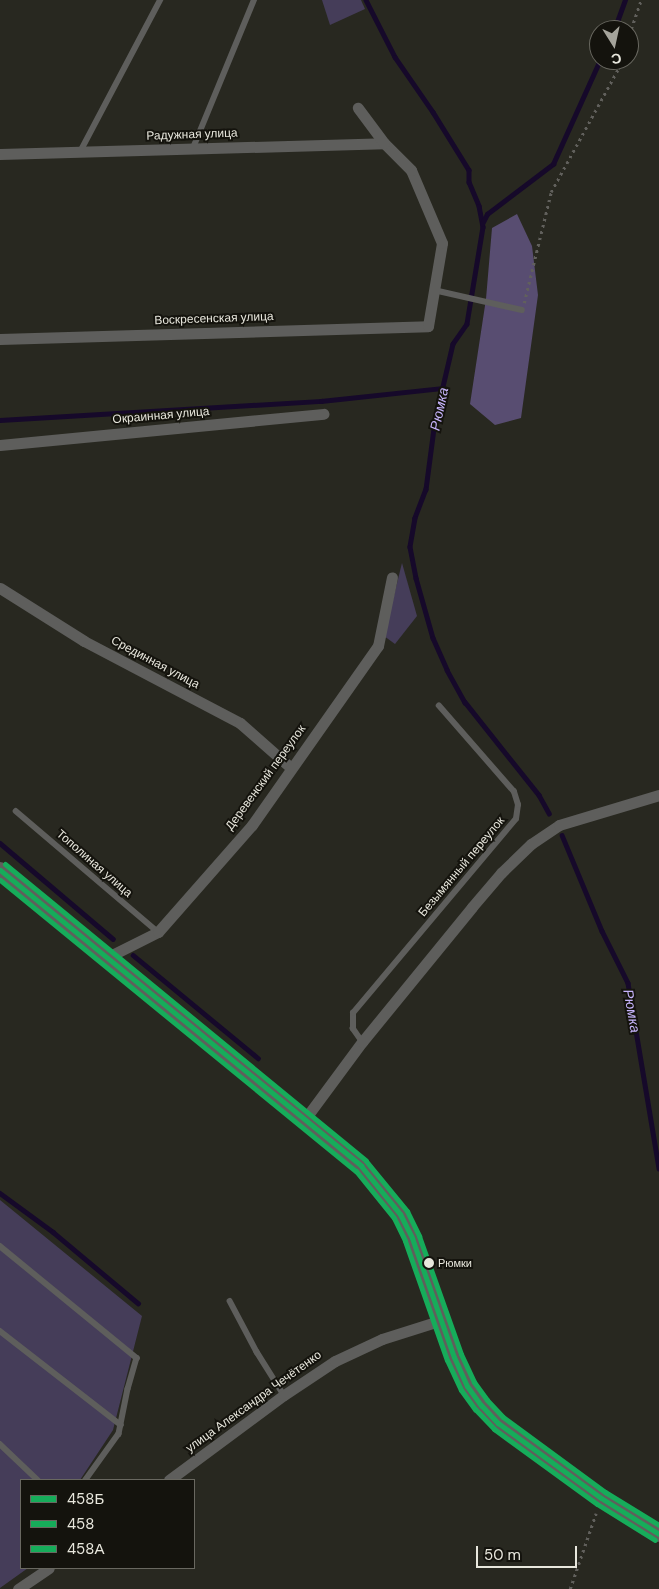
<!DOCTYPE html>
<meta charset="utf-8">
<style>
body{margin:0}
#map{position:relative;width:659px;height:1589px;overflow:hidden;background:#282820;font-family:"DM Sans",sans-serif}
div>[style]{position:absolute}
.green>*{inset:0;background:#453d59}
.forest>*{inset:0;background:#584d71}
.stream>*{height:4.5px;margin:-2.25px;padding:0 2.25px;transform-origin:2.25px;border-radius:2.25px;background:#16092a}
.path>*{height:2.5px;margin-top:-1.25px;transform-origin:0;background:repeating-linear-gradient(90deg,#61605c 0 2.5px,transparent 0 6.5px)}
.service>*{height:5.5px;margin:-2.75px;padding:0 2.75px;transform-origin:2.75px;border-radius:2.75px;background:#5e5e5c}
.minor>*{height:11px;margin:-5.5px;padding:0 5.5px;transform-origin:5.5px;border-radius:5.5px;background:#5e5e5c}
.secondary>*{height:16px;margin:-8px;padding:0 8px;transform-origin:8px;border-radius:8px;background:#605f5c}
.bus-1>*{height:5px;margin:-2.5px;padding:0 2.5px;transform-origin:2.5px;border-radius:2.5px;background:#16ac5a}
.bus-2>*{height:5px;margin:-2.5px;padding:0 2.5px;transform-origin:2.5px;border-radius:2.5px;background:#16ac5a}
.bus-3>*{height:5px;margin:-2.5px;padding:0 2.5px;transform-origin:2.5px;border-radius:2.5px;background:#16ac5a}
.dots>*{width:14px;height:14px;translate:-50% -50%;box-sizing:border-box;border:2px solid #14130d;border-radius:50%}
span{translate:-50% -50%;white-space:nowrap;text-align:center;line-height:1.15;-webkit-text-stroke:4px #14130d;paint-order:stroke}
.bus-label{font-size:11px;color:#e8e7dd}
.left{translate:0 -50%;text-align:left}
.street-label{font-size:12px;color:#e8e7dd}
.water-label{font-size:14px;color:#c7b5fc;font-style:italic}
.legend{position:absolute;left:20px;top:1479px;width:175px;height:90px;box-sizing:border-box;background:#14130d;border:1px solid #696860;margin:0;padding:6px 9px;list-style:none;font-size:15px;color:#e8e7dd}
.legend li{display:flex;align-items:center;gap:10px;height:25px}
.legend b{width:25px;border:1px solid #696860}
.north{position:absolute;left:589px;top:20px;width:50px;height:50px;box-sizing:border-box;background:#14130d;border:1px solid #696860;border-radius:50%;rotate:170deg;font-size:14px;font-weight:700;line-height:20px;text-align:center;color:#e8e7dd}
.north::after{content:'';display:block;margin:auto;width:18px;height:22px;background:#a5a49b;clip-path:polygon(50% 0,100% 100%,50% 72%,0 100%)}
.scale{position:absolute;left:476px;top:1546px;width:101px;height:22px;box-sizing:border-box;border:2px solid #e8e7dd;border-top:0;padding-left:6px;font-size:15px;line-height:18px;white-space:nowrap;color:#e8e7dd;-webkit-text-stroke:4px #14130d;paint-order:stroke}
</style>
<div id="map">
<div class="green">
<div style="clip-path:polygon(322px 0,361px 0,365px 9px,330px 25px)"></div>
<div style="clip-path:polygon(402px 563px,417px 616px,395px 644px,384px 636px)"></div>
<div style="clip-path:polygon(0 1200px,142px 1316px,113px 1430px,80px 1480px,21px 1480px,21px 1568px,28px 1568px,0 1588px)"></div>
</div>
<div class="forest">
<div style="clip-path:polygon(517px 214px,532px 246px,538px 295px,521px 418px,495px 425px,470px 404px,486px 299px,492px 228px)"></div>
</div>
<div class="stream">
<div style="left:366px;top:0;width:64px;rotate:63deg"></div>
<div style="left:395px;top:57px;width:67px;rotate:55.4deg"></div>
<div style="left:433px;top:112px;width:68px;rotate:58.2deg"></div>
<div style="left:469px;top:170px;width:12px;rotate:90deg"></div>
<div style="left:469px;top:182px;width:26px;rotate:67deg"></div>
<div style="left:479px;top:206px;width:21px;rotate:79deg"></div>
<div style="left:483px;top:227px;width:98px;rotate:99.4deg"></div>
<div style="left:467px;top:324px;width:24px;rotate:125deg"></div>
<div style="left:453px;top:344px;width:79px;rotate:103.2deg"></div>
<div style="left:435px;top:421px;width:69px;rotate:97.5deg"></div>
<div style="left:426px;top:489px;width:31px;rotate:111deg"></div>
<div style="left:415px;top:518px;width:29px;rotate:100deg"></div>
<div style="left:410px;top:547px;width:32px;rotate:79deg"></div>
<div style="left:416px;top:578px;width:62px;rotate:74.2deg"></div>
<div style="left:433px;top:638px;width:35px;rotate:66deg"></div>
<div style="left:447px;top:670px;width:37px;rotate:61deg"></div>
<div style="left:465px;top:702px;width:119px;rotate:51.5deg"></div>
<div style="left:539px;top:795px;width:21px;rotate:61deg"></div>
<div style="left:614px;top:30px;width:32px;rotate:-70deg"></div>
<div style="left:482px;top:224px;width:11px;rotate:-63deg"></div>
<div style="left:487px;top:214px;width:83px;rotate:-37.1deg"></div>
<div style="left:553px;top:164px;width:114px;rotate:-65.7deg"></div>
<div style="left:0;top:420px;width:322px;rotate:-3.4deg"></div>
<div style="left:321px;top:401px;width:123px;rotate:-6.1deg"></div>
<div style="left:562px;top:835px;width:104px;rotate:67.4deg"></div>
<div style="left:602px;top:931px;width:58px;rotate:63.4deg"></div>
<div style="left:628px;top:983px;width:188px;rotate:80.5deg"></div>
<div style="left:0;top:843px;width:148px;rotate:40.3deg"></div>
<div style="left:133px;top:955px;width:162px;rotate:39.5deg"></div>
<div style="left:0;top:1193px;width:66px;rotate:36.3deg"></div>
<div style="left:53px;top:1232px;width:111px;rotate:39.9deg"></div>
</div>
<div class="path">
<div style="left:629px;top:35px;width:37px;rotate:-71deg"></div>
<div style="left:524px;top:303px;width:114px;rotate:-76.3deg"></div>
<div style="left:551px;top:192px;width:140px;rotate:-61.4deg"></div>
<div style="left:618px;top:69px;width:9px;rotate:-72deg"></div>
<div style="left:570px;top:1589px;width:80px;rotate:-71.1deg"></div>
</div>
<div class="service">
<div style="left:193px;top:148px;width:160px;rotate:-67.6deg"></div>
<div style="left:80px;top:152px;width:172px;rotate:-62.2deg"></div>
<div style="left:434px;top:290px;width:90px;rotate:12.8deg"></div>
<div style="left:16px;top:811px;width:187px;rotate:40.4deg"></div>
<div style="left:362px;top:1042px;width:16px;rotate:-125deg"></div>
<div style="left:353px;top:1029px;width:16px;rotate:-90deg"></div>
<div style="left:353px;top:1013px;width:253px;rotate:-50deg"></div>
<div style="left:516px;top:819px;width:14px;rotate:-82deg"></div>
<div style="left:518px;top:805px;width:14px;rotate:-107deg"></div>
<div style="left:514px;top:792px;width:114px;rotate:-131.1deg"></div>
<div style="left:0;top:1246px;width:177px;rotate:39.3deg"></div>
<div style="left:137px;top:1358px;width:32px;rotate:106deg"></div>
<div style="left:128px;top:1389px;width:46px;rotate:101.3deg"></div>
<div style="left:119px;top:1434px;width:57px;rotate:125.7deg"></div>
<div style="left:230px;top:1301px;width:58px;rotate:62.1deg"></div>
<div style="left:257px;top:1352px;width:51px;rotate:57.9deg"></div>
<div style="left:0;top:1331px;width:153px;rotate:37.8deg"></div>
<div style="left:0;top:1444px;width:52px;rotate:43.5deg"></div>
</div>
<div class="minor">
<div style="left:0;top:154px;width:384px;rotate:-1.6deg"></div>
<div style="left:0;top:339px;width:428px;rotate:-1.7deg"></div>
<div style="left:428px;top:326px;width:84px;rotate:-80.4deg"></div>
<div style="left:442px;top:243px;width:79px;rotate:-113deg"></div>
<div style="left:411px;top:170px;width:38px;rotate:-135deg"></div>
<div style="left:384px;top:143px;width:44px;rotate:-126.6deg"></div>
<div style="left:0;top:445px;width:325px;rotate:-5.5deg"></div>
<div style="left:0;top:588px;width:99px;rotate:32.2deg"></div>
<div style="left:84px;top:641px;width:176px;rotate:27.7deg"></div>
<div style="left:240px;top:723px;width:68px;rotate:41.4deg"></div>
<div style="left:108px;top:957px;width:56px;rotate:-26.6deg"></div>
<div style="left:158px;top:932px;width:142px;rotate:-48.7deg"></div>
<div style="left:252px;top:825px;width:219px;rotate:-54.9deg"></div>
<div style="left:378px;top:646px;width:70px;rotate:-78.5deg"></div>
<div style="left:305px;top:1119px;width:96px;rotate:-53.5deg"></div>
<div style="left:362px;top:1042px;width:174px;rotate:-50.8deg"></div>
<div style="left:472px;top:907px;width:45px;rotate:-49.5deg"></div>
<div style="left:501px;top:873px;width:42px;rotate:-44deg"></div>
<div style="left:531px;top:844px;width:34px;rotate:-34deg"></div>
<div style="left:559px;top:825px;width:104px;rotate:-16.7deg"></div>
<div style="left:169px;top:1480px;width:143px;rotate:-36.5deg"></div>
<div style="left:284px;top:1395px;width:61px;rotate:-33.7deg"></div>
<div style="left:335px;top:1361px;width:52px;rotate:-25.1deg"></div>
<div style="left:382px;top:1339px;width:63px;rotate:-17.6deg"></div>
<div style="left:18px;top:1589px;width:37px;rotate:-34deg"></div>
</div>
<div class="secondary">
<div style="left:0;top:870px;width:467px;rotate:39.3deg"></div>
<div style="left:361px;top:1166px;width:62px;rotate:50.9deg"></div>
<div style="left:400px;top:1214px;width:27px;rotate:63deg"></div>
<div style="left:412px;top:1238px;width:126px;rotate:70.6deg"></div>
<div style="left:454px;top:1357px;width:32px;rotate:66deg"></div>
<div style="left:467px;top:1386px;width:24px;rotate:54deg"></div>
<div style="left:481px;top:1405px;width:25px;rotate:47deg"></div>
<div style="left:498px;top:1423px;width:127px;rotate:36.1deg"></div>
<div style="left:601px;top:1498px;width:68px;rotate:31.8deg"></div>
</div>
<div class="bus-1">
<div style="left:0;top:870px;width:467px;rotate:39.3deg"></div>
<div style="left:361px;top:1166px;width:62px;rotate:50.9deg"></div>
<div style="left:400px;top:1214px;width:27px;rotate:63deg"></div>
<div style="left:412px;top:1238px;width:126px;rotate:70.6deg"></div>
<div style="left:454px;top:1357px;width:32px;rotate:66deg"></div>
<div style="left:467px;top:1386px;width:24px;rotate:54deg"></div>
<div style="left:481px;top:1405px;width:25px;rotate:47deg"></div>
<div style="left:498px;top:1423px;width:127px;rotate:36.1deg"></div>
<div style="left:601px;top:1498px;width:68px;rotate:31.8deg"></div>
</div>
<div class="bus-2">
<div style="left:0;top:880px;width:460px;rotate:39.3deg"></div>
<div style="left:356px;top:1171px;width:60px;rotate:51deg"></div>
<div style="left:394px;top:1218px;width:25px;rotate:64deg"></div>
<div style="left:405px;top:1241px;width:126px;rotate:70.6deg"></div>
<div style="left:447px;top:1360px;width:33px;rotate:65deg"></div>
<div style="left:461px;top:1390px;width:24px;rotate:54deg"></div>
<div style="left:475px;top:1409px;width:28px;rotate:46deg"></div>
<div style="left:494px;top:1429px;width:127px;rotate:36.1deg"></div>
<div style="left:597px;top:1504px;width:68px;rotate:31.8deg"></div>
</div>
<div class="bus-3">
<div style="left:5px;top:864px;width:467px;rotate:39.4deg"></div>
<div style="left:366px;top:1161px;width:65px;rotate:50.6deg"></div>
<div style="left:407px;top:1211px;width:28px;rotate:64deg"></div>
<div style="left:419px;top:1236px;width:125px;rotate:70.4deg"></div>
<div style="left:461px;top:1354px;width:31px;rotate:65deg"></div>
<div style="left:474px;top:1382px;width:22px;rotate:54deg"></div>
<div style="left:487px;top:1400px;width:23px;rotate:47deg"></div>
<div style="left:503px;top:1417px;width:127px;rotate:36.3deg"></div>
<div style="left:605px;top:1492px;width:63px;rotate:31.4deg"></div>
</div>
<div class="dots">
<div style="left:429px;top:1263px;background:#e8e7dd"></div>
</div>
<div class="bus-label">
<span class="left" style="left:438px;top:1263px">Рюмки</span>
</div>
<div class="street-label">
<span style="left:192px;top:135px;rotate:-2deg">Радужная улица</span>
<span style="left:214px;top:319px;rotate:-2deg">Воскресенская улица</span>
<span style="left:161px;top:416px;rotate:-5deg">Окраинная улица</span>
<span style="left:155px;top:663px;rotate:28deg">Срединная улица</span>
<span style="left:266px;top:778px;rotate:-54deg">Деревенский переулок</span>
<span style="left:94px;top:864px;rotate:41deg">Тополиная улица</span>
<span style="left:462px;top:867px;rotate:-50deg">Безымянный переулок</span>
<span style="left:254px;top:1402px;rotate:-36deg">улица Александра Чечётенко</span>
</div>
<div class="water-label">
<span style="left:439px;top:409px;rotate:-78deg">Рюмка</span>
<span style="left:632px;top:1011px;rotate:80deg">Рюмка</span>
</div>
<ul class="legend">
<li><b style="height:6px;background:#16ac5a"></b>458Б</li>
<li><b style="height:6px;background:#16ac5a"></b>458</li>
<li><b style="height:6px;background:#16ac5a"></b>458А</li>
</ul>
<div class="north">С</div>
<div class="scale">50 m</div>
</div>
